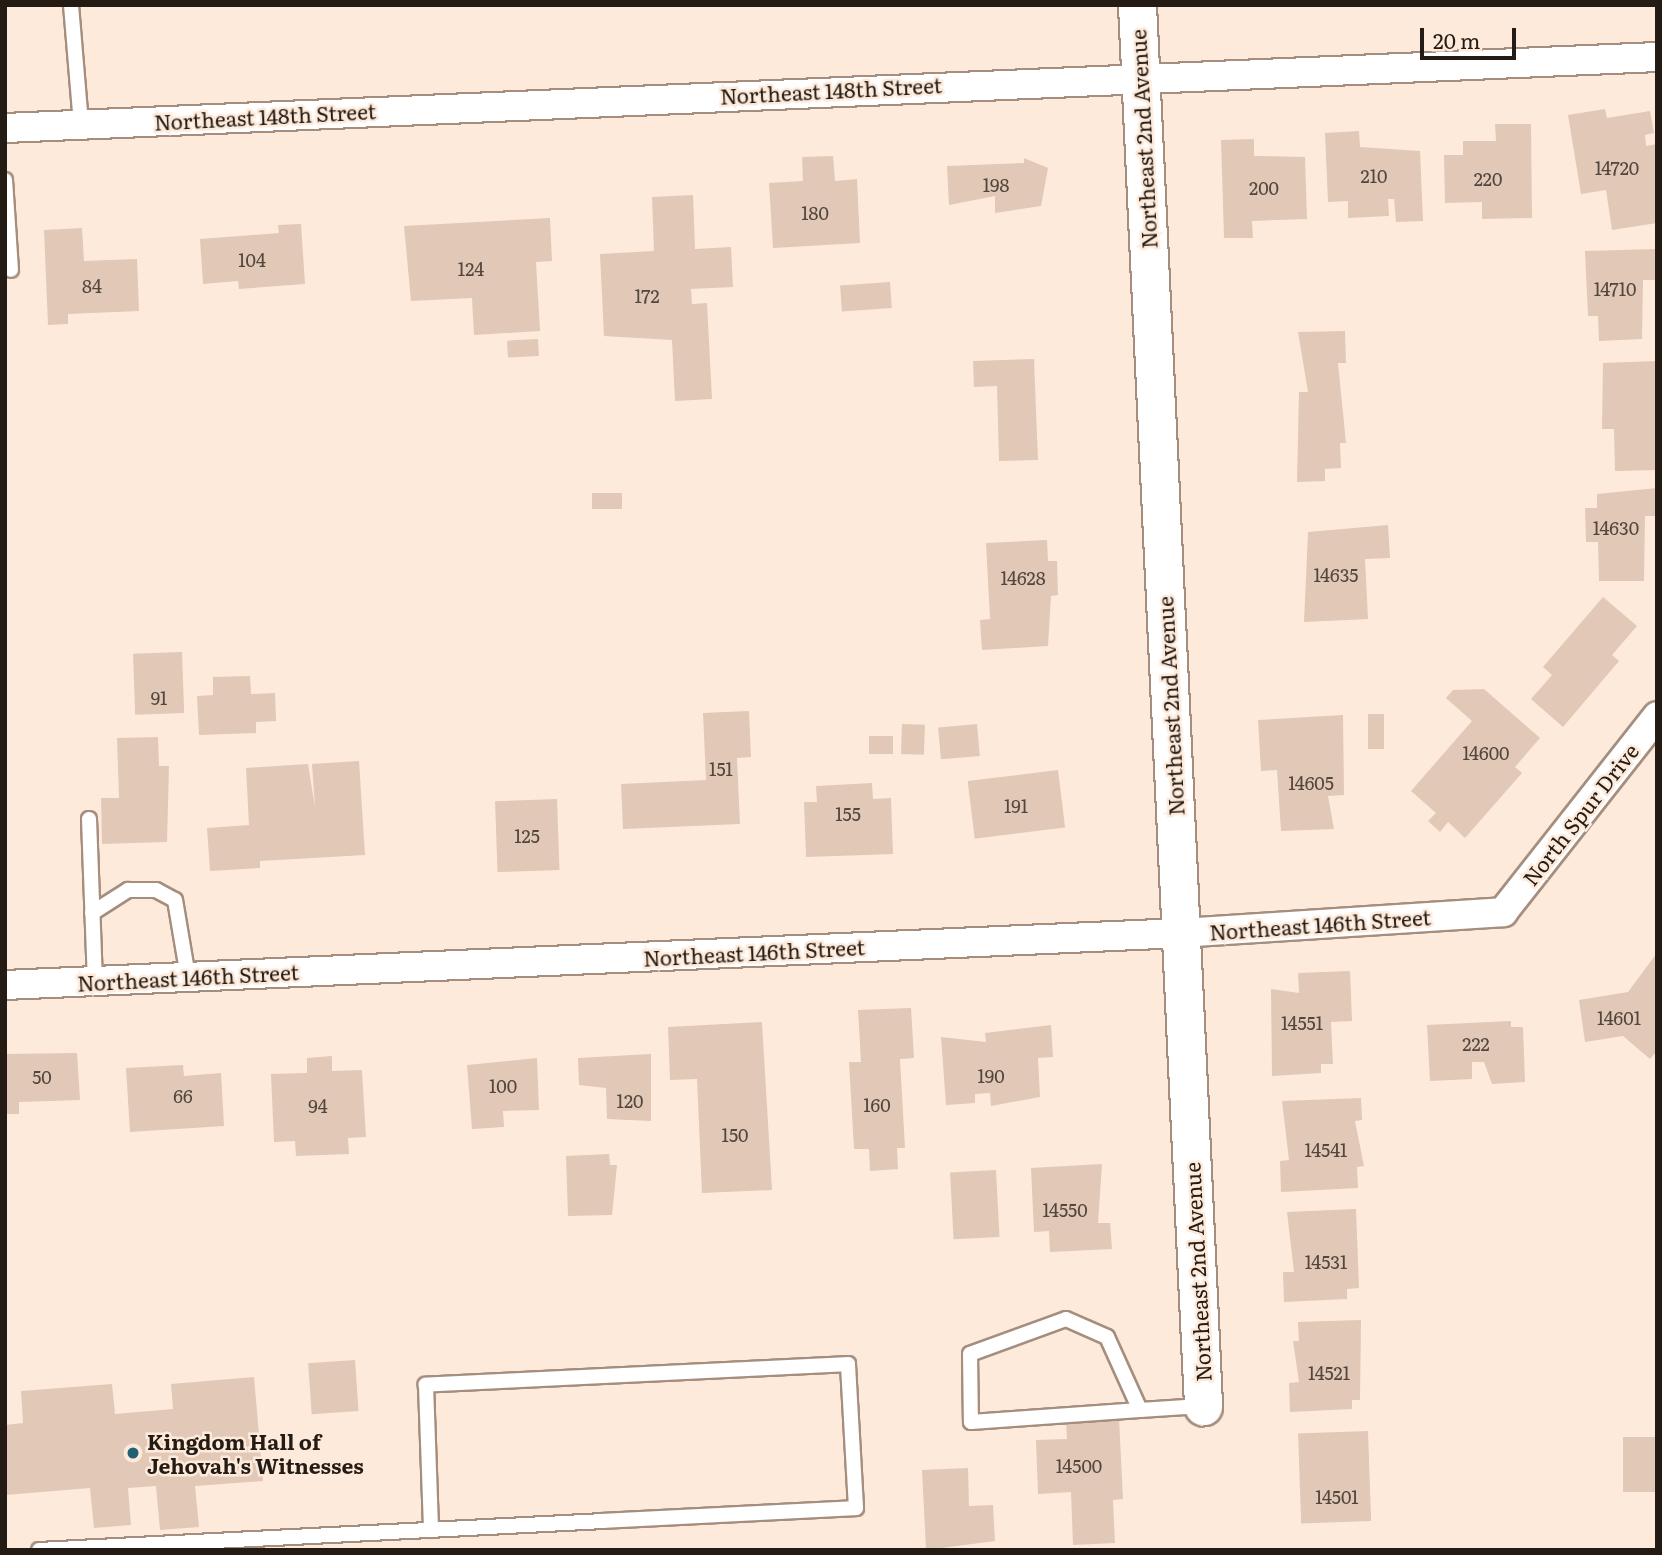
<!DOCTYPE html>
<style>
body{margin:0}
#map{position:relative;width:1662px;height:1555px;overflow:hidden;background:#fdeadb;font-family:Literata,serif}
div>[style]{position:absolute}
.building>*{inset:0;background:#e1c8b7;transform-origin:0 0}
.roads{filter:drop-shadow(2px 0 #a58e7e) drop-shadow(-2px 0 #a58e7e) drop-shadow(0 2px #a58e7e) drop-shadow(0 -2px #a58e7e)}
.service>*{height:14px;margin:-7px;padding:0 7px;transform-origin:7px;border-radius:7px;background:#fff}
.minor>*{height:28px;margin:-14px;padding:0 14px;transform-origin:14px;border-radius:14px;background:#fff}
.tertiary>*{height:37px;margin:-18.5px;padding:0 18.5px;transform-origin:18.5px;border-radius:18.5px;background:#fff}
.dots>*{width:19px;height:19px;translate:-50% -50%;box-sizing:border-box;border:4px solid #fdeadb;border-radius:50%}
span{translate:-50% -50%;white-space:nowrap;text-align:center;line-height:1.15;-webkit-text-stroke:5px #fdeadb;paint-order:stroke}
.number-label{font-size:18px;color:#52463d}
.number-label span{-webkit-text-stroke-width:0}
.street-label{font-size:21px;color:#231b14}
.poi-label{font-size:21px;color:#231b14;font-weight:700}
.left{translate:0 -50%;text-align:left}
.frame{position:absolute;inset:0;border:7px solid #231b14;pointer-events:none}
.scale{position:absolute;left:1420px;top:28px;width:96px;height:32px;box-sizing:border-box;border:4px solid #231b14;border-top:0;padding-left:9px;font-size:21px;line-height:24px;white-space:nowrap;color:#231b14;-webkit-text-stroke:5px #fdeadb;paint-order:stroke}
</style>
<div id="map">
<div class="building">
<div style="clip-path:polygon(1605px 109px,1607px 118px,1650px 111px,1654px 133px,1645px 135px,1646px 146px,1657px 144px,1657px 223px,1612px 230px,1606px 190px,1581px 194px,1568px 115px)"></div>
<div style="clip-path:polygon(1495px 124px,1531px 124px,1532px 218px,1482px 219px,1482px 202px,1445px 203px,1444px 155px,1463px 155px,1463px 141px,1496px 141px)"></div>
<div style="clip-path:polygon(1359px 131px,1360px 147px,1420px 151px,1423px 221px,1396px 222px,1394px 199px,1388px 199px,1389px 216px,1348px 218px,1348px 201px,1328px 202px,1325px 133px)"></div>
<div style="clip-path:polygon(1254px 139px,1254px 156px,1305px 157px,1307px 219px,1252px 221px,1253px 238px,1224px 238px,1221px 140px)"></div>
<div style="clip-path:polygon(833px 156px,835px 181px,857px 179px,860px 243px,773px 248px,769px 183px,803px 181px,802px 157px)"></div>
<div style="clip-path:polygon(1024px 158px,1048px 168px,1041px 206px,995px 213px,995px 196px,949px 205px,947px 166px,1024px 163px)"></div>
<div style="clip-path:polygon(693px 195px,695px 249px,731px 247px,733px 287px,691px 289px,692px 304px,707px 303px,712px 399px,675px 401px,672px 340px,604px 336px,600px 254px,654px 251px,652px 197px)"></div>
<div style="clip-path:polygon(550px 218px,552px 261px,536px 262px,540px 331px,474px 335px,472px 298px,411px 301px,404px 226px)"></div>
<div style="clip-path:polygon(301px 224px,305px 284px,239px 289px,238px 281px,203px 284px,200px 239px,279px 233px,278px 225px)"></div>
<div style="clip-path:polygon(82px 228px,84px 261px,137px 259px,139px 311px,68px 314px,68px 324px,48px 325px,44px 230px)"></div>
<div style="clip-path:polygon(1657px 249px,1657px 280px,1643px 280px,1642px 339px,1599px 341px,1598px 316px,1588px 316px,1585px 251px)"></div>
<div style="left:890px;top:282px;width:26px;height:50px;rotate:86deg"></div>
<div style="clip-path:polygon(1345px 331px,1346px 363px,1338px 363px,1346px 443px,1340px 443px,1341px 468px,1325px 469px,1325px 481px,1297px 482px,1299px 392px,1308px 392px,1298px 332px)"></div>
<div style="left:538px;top:339px;width:17px;height:31px;rotate:87deg"></div>
<div style="clip-path:polygon(1034px 359px,1038px 460px,999px 461px,997px 386px,974px 387px,973px 361px)"></div>
<div style="clip-path:polygon(1657px 361px,1657px 470px,1615px 471px,1614px 429px,1602px 429px,1603px 363px)"></div>
<div style="clip-path:polygon(1657px 488px,1657px 516px,1645px 516px,1644px 581px,1599px 581px,1598px 542px,1586px 542px,1585px 508px,1597px 508px,1597px 494px)"></div>
<div style="left:592px;top:493px;width:30px;height:16px"></div>
<div style="clip-path:polygon(1388px 525px,1390px 558px,1365px 559px,1368px 619px,1304px 622px,1308px 532px)"></div>
<div style="clip-path:polygon(1047px 540px,1048px 561px,1057px 561px,1058px 595px,1051px 596px,1048px 646px,982px 650px,980px 620px,990px 619px,986px 543px)"></div>
<div style="clip-path:polygon(1603px 597px,1637px 626px,1612px 655px,1619px 661px,1563px 727px,1531px 699px,1552px 675px,1543px 667px)"></div>
<div style="left:182px;top:652px;width:61px;height:49px;rotate:88deg"></div>
<div style="clip-path:polygon(250px 676px,251px 694px,275px 693px,276px 721px,256px 722px,256px 733px,199px 735px,197px 696px,213px 695px,213px 677px)"></div>
<div style="clip-path:polygon(1484px 689px,1540px 738px,1515px 767px,1522px 773px,1465px 838px,1448px 822px,1440px 832px,1428px 821px,1436px 813px,1411px 791px,1472px 721px,1446px 698px,1453px 690px)"></div>
<div style="clip-path:polygon(749px 711px,751px 757px,737px 758px,740px 824px,623px 829px,621px 784px,706px 780px,703px 713px)"></div>
<div style="left:1368px;top:714px;width:16px;height:35px"></div>
<div style="clip-path:polygon(1343px 715px,1344px 795px,1328px 796px,1334px 829px,1281px 831px,1277px 770px,1261px 771px,1258px 720px)"></div>
<div style="left:902px;top:724px;width:23px;height:30px;rotate:2deg"></div>
<div style="left:977px;top:724px;width:32px;height:39px;rotate:85deg"></div>
<div style="left:893px;top:736px;width:18px;height:24px;rotate:90deg"></div>
<div style="clip-path:polygon(158px 737px,159px 766px,169px 766px,167px 842px,102px 844px,101px 798px,119px 798px,117px 738px)"></div>
<div style="clip-path:polygon(359px 761px,365px 855px,260px 861px,260px 868px,210px 871px,207px 828px,249px 825px,246px 768px,308px 764px,315px 807px,312px 764px)"></div>
<div style="left:1058px;top:770px;width:58px;height:91px;rotate:83deg"></div>
<div style="clip-path:polygon(872px 783px,873px 799px,891px 798px,893px 854px,806px 857px,804px 802px,817px 802px,816px 786px)"></div>
<div style="left:557px;top:799px;width:71px;height:62px;rotate:88deg"></div>
<div style="clip-path:polygon(1657px 953px,1657px 1051px,1650px 1059px,1623px 1036px,1585px 1042px,1579px 1000px,1628px 992px)"></div>
<div style="clip-path:polygon(1350px 971px,1352px 1021px,1331px 1022px,1333px 1064px,1321px 1064px,1321px 1073px,1272px 1076px,1271px 989px,1299px 993px,1298px 973px)"></div>
<div style="clip-path:polygon(911px 1008px,914px 1058px,900px 1059px,905px 1148px,897px 1148px,898px 1169px,870px 1171px,869px 1149px,854px 1149px,849px 1062px,861px 1062px,858px 1010px)"></div>
<div style="clip-path:polygon(1511px 1021px,1511px 1027px,1523px 1027px,1525px 1082px,1492px 1084px,1484px 1062px,1472px 1062px,1472px 1079px,1430px 1081px,1427px 1025px)"></div>
<div style="clip-path:polygon(762px 1022px,772px 1190px,702px 1193px,697px 1079px,670px 1080px,668px 1027px)"></div>
<div style="clip-path:polygon(1051px 1025px,1053px 1057px,1038px 1058px,1040px 1097px,991px 1106px,990px 1093px,975px 1094px,975px 1103px,946px 1105px,941px 1037px,986px 1042px,985px 1033px)"></div>
<div style="clip-path:polygon(77px 1053px,80px 1100px,19px 1102px,19px 1114px,5px 1114px,5px 1054px)"></div>
<div style="clip-path:polygon(651px 1054px,651px 1121px,607px 1119px,606px 1088px,579px 1085px,578px 1058px)"></div>
<div style="clip-path:polygon(332px 1056px,332px 1071px,362px 1070px,366px 1137px,348px 1138px,349px 1154px,296px 1156px,295px 1141px,274px 1142px,271px 1074px,307px 1073px,307px 1058px)"></div>
<div style="clip-path:polygon(537px 1058px,539px 1110px,503px 1111px,504px 1127px,472px 1129px,467px 1065px)"></div>
<div style="clip-path:polygon(183px 1065px,184px 1076px,221px 1073px,224px 1126px,130px 1132px,126px 1068px)"></div>
<div style="clip-path:polygon(1361px 1098px,1362px 1120px,1355px 1121px,1364px 1166px,1357px 1167px,1358px 1188px,1281px 1192px,1280px 1161px,1289px 1160px,1282px 1101px)"></div>
<div style="clip-path:polygon(609px 1154px,610px 1165px,617px 1165px,612px 1215px,568px 1216px,566px 1156px)"></div>
<div style="clip-path:polygon(1102px 1164px,1098px 1223px,1110px 1223px,1112px 1249px,1050px 1252px,1049px 1231px,1034px 1232px,1031px 1168px)"></div>
<div style="left:996px;top:1170px;width:67px;height:46px;rotate:87deg"></div>
<div style="clip-path:polygon(1356px 1209px,1359px 1288px,1347px 1289px,1347px 1299px,1284px 1302px,1283px 1272px,1294px 1272px,1287px 1212px)"></div>
<div style="clip-path:polygon(1361px 1320px,1360px 1400px,1352px 1400px,1352px 1409px,1290px 1412px,1289px 1383px,1299px 1382px,1293px 1341px,1299px 1341px,1298px 1322px)"></div>
<div style="left:355px;top:1360px;width:51px;height:47px;rotate:86deg"></div>
<div style="clip-path:polygon(254px 1377px,263px 1481px,195px 1486px,199px 1527px,160px 1530px,156px 1486px,128px 1488px,131px 1525px,94px 1528px,90px 1488px,5px 1495px,5px 1425px,23px 1423px,21px 1391px,112px 1384px,115px 1414px,173px 1409px,171px 1384px)"></div>
<div style="clip-path:polygon(1119px 1418px,1123px 1499px,1113px 1500px,1115px 1543px,1073px 1545px,1071px 1492px,1038px 1494px,1036px 1440px,1067px 1439px,1066px 1421px)"></div>
<div style="left:1368px;top:1431px;width:90px;height:70px;rotate:88deg"></div>
<div style="left:1657px;top:1437px;width:55px;height:34px;rotate:90deg"></div>
<div style="clip-path:polygon(968px 1468px,969px 1506px,993px 1505px,995px 1541px,926px 1550px,922px 1470px)"></div>
</div>
<div class="roads">
<div class="service">
<div style="left:71px;top:5px;width:120px;rotate:85.2deg"></div>
<div style="left:5px;top:180px;width:90px;rotate:86.2deg"></div>
<div style="left:89px;top:819px;width:162px;rotate:87.9deg"></div>
<div style="left:92px;top:913px;width:43px;rotate:-32.6deg"></div>
<div style="left:128px;top:890px;width:28px"></div>
<div style="left:156px;top:890px;width:21px;rotate:28deg"></div>
<div style="left:175px;top:900px;width:78px;rotate:80.4deg"></div>
<div style="left:1140px;top:1410px;width:80px;rotate:-114.3deg"></div>
<div style="left:1107px;top:1337px;width:45px;rotate:-156.3deg"></div>
<div style="left:1066px;top:1319px;width:102px;rotate:160deg"></div>
<div style="left:970px;top:1354px;width:68px;rotate:89.2deg"></div>
<div style="left:971px;top:1422px;width:169px;rotate:-4.1deg"></div>
<div style="left:1140px;top:1410px;width:61px;rotate:-3.8deg"></div>
<div style="left:39px;top:1550px;width:565px;rotate:-2.94deg"></div>
<div style="left:603px;top:1521px;width:253px;rotate:-2.9deg"></div>
<div style="left:856px;top:1508px;width:144px;rotate:-93.2deg"></div>
<div style="left:848px;top:1364px;width:423px;rotate:177.2deg"></div>
<div style="left:426px;top:1385px;width:145px;rotate:88deg"></div>
</div>
<div class="minor">
<div style="left:5px;top:128px;width:1654px;rotate:-2.46deg"></div>
<div style="left:5px;top:985px;width:1177px;rotate:-2.53deg"></div>
<div style="left:1181px;top:933px;width:323px;rotate:-3.7deg"></div>
<div style="left:1503px;top:912px;width:249px;rotate:-51.8deg"></div>
</div>
<div class="tertiary">
<div style="left:1137px;top:5px;width:1403px;rotate:87.3deg"></div>
</div>
</div>
<div class="dots">
<div style="left:133px;top:1453px;background:#1e6074"></div>
</div>
<div class="number-label">
<span style="left:1617px;top:168px">14720</span>
<span style="left:1374px;top:176px">210</span>
<span style="left:1488px;top:179px">220</span>
<span style="left:996px;top:185px">198</span>
<span style="left:1264px;top:188px">200</span>
<span style="left:815px;top:213px">180</span>
<span style="left:252px;top:260px">104</span>
<span style="left:471px;top:269px">124</span>
<span style="left:92px;top:286px">84</span>
<span style="left:1615px;top:289px">14710</span>
<span style="left:647px;top:296px">172</span>
<span style="left:1616px;top:528px">14630</span>
<span style="left:1336px;top:575px">14635</span>
<span style="left:1023px;top:578px">14628</span>
<span style="left:159px;top:698px">91</span>
<span style="left:1486px;top:753px">14600</span>
<span style="left:721px;top:769px">151</span>
<span style="left:1311px;top:783px">14605</span>
<span style="left:1016px;top:806px">191</span>
<span style="left:848px;top:814px">155</span>
<span style="left:527px;top:836px">125</span>
<span style="left:1619px;top:1018px">14601</span>
<span style="left:1302px;top:1023px">14551</span>
<span style="left:1476px;top:1044px">222</span>
<span style="left:991px;top:1076px">190</span>
<span style="left:42px;top:1077px">50</span>
<span style="left:503px;top:1086px">100</span>
<span style="left:183px;top:1096px">66</span>
<span style="left:630px;top:1101px">120</span>
<span style="left:877px;top:1105px">160</span>
<span style="left:318px;top:1106px">94</span>
<span style="left:735px;top:1135px">150</span>
<span style="left:1326px;top:1150px">14541</span>
<span style="left:1065px;top:1210px">14550</span>
<span style="left:1326px;top:1262px">14531</span>
<span style="left:1329px;top:1373px">14521</span>
<span style="left:1079px;top:1466px">14500</span>
<span style="left:1337px;top:1497px">14501</span>
</div>
<div class="street-label">
<span style="left:831px;top:90px;rotate:-3deg">Northeast 148th Street</span>
<span style="left:265px;top:116px;rotate:-3deg">Northeast 148th Street</span>
<span style="left:1143px;top:139px;rotate:-93deg">Northeast 2nd Avenue</span>
<span style="left:1170px;top:706px;rotate:-93deg">Northeast 2nd Avenue</span>
<span style="left:1580px;top:814px;rotate:-52deg">North Spur Drive</span>
<span style="left:1320px;top:924px;rotate:-4deg">Northeast 146th Street</span>
<span style="left:754px;top:952px;rotate:-3deg">Northeast 146th Street</span>
<span style="left:188px;top:977px;rotate:-3deg">Northeast 146th Street</span>
<span style="left:1197px;top:1272px;rotate:-93deg">Northeast 2nd Avenue</span>
</div>
<div class="poi-label">
<span class="left" style="left:147px;top:1453px">Kingdom Hall of<br>Jehovah's Witnesses</span>
</div>
<div class="frame"></div>
<div class="scale">20 m</div>
</div>
